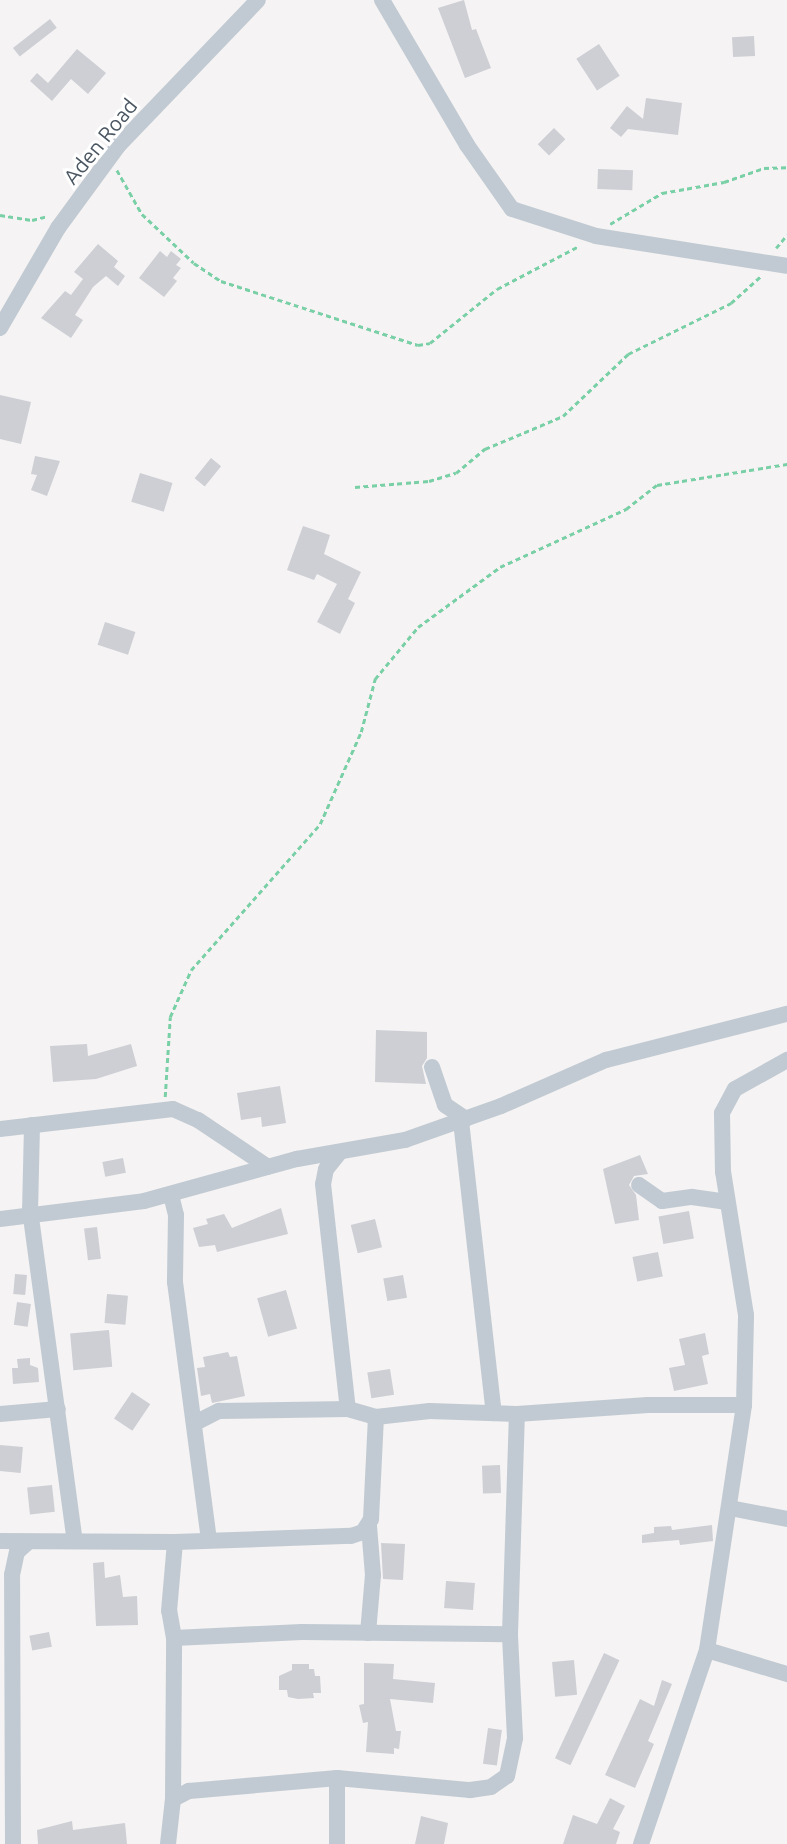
<!DOCTYPE html>
<style>
body{margin:0}
#map{position:relative;width:787px;height:1844px;overflow:hidden;background:#f5f3f3;font-family:Ubuntu,sans-serif}
div>[style]{position:absolute}
.building>*{inset:0;background:#cdcfd5;transform-origin:0 0}
.path>*{height:2.5px;margin-top:-1.25px;transform-origin:0;background:repeating-linear-gradient(90deg,#7ad0a6 0 5px,transparent 0 8.5px)}
.street>*{height:16px;margin:-8px;padding:0 8px;transform-origin:8px;border-radius:8px;background:#c1cad2}
span{translate:-50% -50%;white-space:nowrap;text-align:center;line-height:1.15;-webkit-text-stroke:6px #fff;paint-order:stroke}
.street-label{font-size:21px;color:#4a5661}
</style>
<div id="map">
<div class="building">
<div style="clip-path:polygon(464px 0,472px 30px,476px 29px,491px 68px,465px 78px,438px 8px)"></div>
<div style="left:50px;top:19px;width:11px;height:47px;rotate:52deg"></div>
<div style="left:754px;top:36px;width:20px;height:22px;rotate:87deg"></div>
<div style="left:599px;top:44px;width:38px;height:27px;rotate:57deg"></div>
<div style="clip-path:polygon(77px 49px,106px 73px,88px 94px,71px 79px,52px 101px,30px 81px,37px 73px,48px 83px)"></div>
<div style="clip-path:polygon(646px 98px,682px 103px,678px 135px,628px 129px,621px 137px,610px 128px,627px 106px,643px 119px)"></div>
<div style="left:554px;top:128px;width:16px;height:23px;rotate:45deg"></div>
<div style="left:598px;top:169px;width:35px;height:20px;rotate:2deg"></div>
<div style="clip-path:polygon(98px 244px,118px 261px,114px 267px,125px 276px,118px 286px,106px 276px,93px 287px,75px 315px,83px 320px,71px 338px,41px 318px,65px 291px,71px 295px,83px 279px,74px 272px)"></div>
<div style="clip-path:polygon(160px 251px,167px 257px,171px 251px,181px 259px,176px 265px,181px 268px,173px 278px,177px 281px,164px 297px,139px 278px)"></div>
<div style="clip-path:polygon(0 395px,31px 402px,21px 444px,0 439px)"></div>
<div style="clip-path:polygon(35px 456px,60px 461px,47px 496px,31px 490px,37px 475px,31px 474px)"></div>
<div style="left:211px;top:458px;width:13px;height:26px;rotate:39deg"></div>
<div style="left:140px;top:473px;width:34px;height:30px;rotate:17deg"></div>
<div style="clip-path:polygon(303px 526px,330px 535px,324px 554px,361px 572px,348px 599px,355px 603px,340px 634px,317px 622px,337px 584px,317px 574px,314px 580px,287px 570px)"></div>
<div style="left:105px;top:622px;width:32px;height:24px;rotate:18deg"></div>
<div style="clip-path:polygon(376px 1030px,427px 1032px,427px 1058px,422px 1066px,426px 1084px,375px 1082px)"></div>
<div style="clip-path:polygon(87px 1044px,88px 1056px,131px 1044px,137px 1066px,96px 1079px,53px 1082px,50px 1046px)"></div>
<div style="clip-path:polygon(280px 1086px,286px 1123px,262px 1127px,261px 1117px,241px 1120px,237px 1093px)"></div>
<div style="clip-path:polygon(640px 1155px,648px 1174px,634px 1176px,629px 1185px,636px 1195px,639px 1220px,615px 1224px,603px 1169px)"></div>
<div style="left:123px;top:1158px;width:15px;height:21px;rotate:79deg"></div>
<div style="clip-path:polygon(281px 1208px,288px 1234px,217px 1252px,215px 1245px,199px 1247px,193px 1228px,208px 1224px,206px 1219px,224px 1214px,232px 1228px)"></div>
<div style="left:689px;top:1211px;width:28px;height:31px;rotate:80deg"></div>
<div style="left:375px;top:1219px;width:29px;height:25px;rotate:76deg"></div>
<div style="left:97px;top:1227px;width:32px;height:13px;rotate:83deg"></div>
<div style="left:658px;top:1252px;width:25px;height:26px;rotate:79deg"></div>
<div style="left:15px;top:1274px;width:12px;height:20px;rotate:5deg"></div>
<div style="left:403px;top:1275px;width:23px;height:20px;rotate:80deg"></div>
<div style="left:286px;top:1290px;width:40px;height:30px;rotate:74deg"></div>
<div style="left:107px;top:1294px;width:21px;height:29px;rotate:5deg"></div>
<div style="left:17px;top:1302px;width:14px;height:23px;rotate:8deg"></div>
<div style="left:109px;top:1330px;width:37px;height:39px;rotate:85deg"></div>
<div style="clip-path:polygon(705px 1333px,709px 1354px,702px 1356px,708px 1384px,674px 1391px,669px 1368px,685px 1365px,679px 1339px)"></div>
<div style="clip-path:polygon(228px 1352px,230px 1357px,237px 1356px,245px 1396px,212px 1403px,210px 1394px,201px 1396px,197px 1368px,205px 1367px,203px 1357px)"></div>
<div style="clip-path:polygon(30px 1358px,30px 1365px,38px 1368px,39px 1382px,13px 1384px,12px 1368px,18px 1368px,17px 1359px)"></div>
<div style="left:390px;top:1369px;width:26px;height:23px;rotate:81deg"></div>
<div style="left:132px;top:1392px;width:22px;height:32px;rotate:34deg"></div>
<div style="left:0;top:1445px;width:23px;height:26px;rotate:5deg"></div>
<div style="left:500px;top:1465px;width:28px;height:18px;rotate:88deg"></div>
<div style="left:52px;top:1485px;width:27px;height:25px;rotate:84deg"></div>
<div style="clip-path:polygon(712px 1525px,713px 1541px,680px 1545px,679px 1540px,642px 1543px,642px 1535px,654px 1533px,654px 1527px,671px 1526px,672px 1530px)"></div>
<div style="clip-path:polygon(381px 1543px,405px 1544px,403px 1580px,383px 1579px)"></div>
<div style="clip-path:polygon(104px 1562px,105px 1578px,120px 1575px,123px 1597px,137px 1596px,138px 1625px,96px 1626px,93px 1563px)"></div>
<div style="left:446px;top:1581px;width:29px;height:27px;rotate:4deg"></div>
<div style="left:49px;top:1632px;width:15px;height:20px;rotate:79deg"></div>
<div style="left:604px;top:1653px;width:17px;height:116px;rotate:25deg"></div>
<div style="left:574px;top:1660px;width:35px;height:22px;rotate:85deg"></div>
<div style="clip-path:polygon(364px 1663px,394px 1664px,393px 1679px,435px 1683px,433px 1703px,390px 1699px,396px 1731px,401px 1731px,399px 1749px,394px 1748px,394px 1754px,366px 1752px,368px 1722px,363px 1723px,359px 1705px,364px 1704px)"></div>
<div style="clip-path:polygon(292px 1664px,309px 1664px,309px 1669px,314px 1669px,315px 1676px,320px 1676px,321px 1693px,313px 1693px,314px 1698px,298px 1699px,288px 1697px,287px 1690px,279px 1690px,279px 1676px,292px 1670px)"></div>
<div style="clip-path:polygon(662px 1680px,672px 1684px,648px 1741px,654px 1744px,635px 1788px,605px 1775px,640px 1699px,654px 1706px)"></div>
<div style="left:488px;top:1728px;width:14px;height:36px;rotate:8deg"></div>
<div style="clip-path:polygon(610px 1798px,625px 1806px,613px 1829px,620px 1832px,616px 1844px,563px 1844px,573px 1815px,597px 1824px)"></div>
<div style="clip-path:polygon(421px 1816px,448px 1823px,444px 1844px,415px 1844px)"></div>
<div style="clip-path:polygon(72px 1821px,73px 1830px,125px 1823px,127px 1844px,38px 1844px,37px 1830px)"></div>
</div>
<div class="path">
<div style="left:117px;top:170px;width:51px;rotate:60.4deg"></div>
<div style="left:142px;top:214px;width:71px;rotate:43.3deg"></div>
<div style="left:194px;top:263px;width:32px;rotate:34deg"></div>
<div style="left:221px;top:281px;width:207px;rotate:18deg"></div>
<div style="left:418px;top:345px;width:12px;rotate:-9deg"></div>
<div style="left:430px;top:343px;width:86px;rotate:-38.9deg"></div>
<div style="left:497px;top:289px;width:93px;rotate:-27.7deg"></div>
<div style="left:0;top:215px;width:32px;rotate:9deg"></div>
<div style="left:32px;top:220px;width:16px;rotate:-14deg"></div>
<div style="left:610px;top:224px;width:61px;rotate:-30.8deg"></div>
<div style="left:662px;top:193px;width:63px;rotate:-10.1deg"></div>
<div style="left:724px;top:182px;width:42px;rotate:-19.3deg"></div>
<div style="left:764px;top:168px;width:23px;rotate:-2deg"></div>
<div style="left:776px;top:248px;width:17px;rotate:-50deg"></div>
<div style="left:355px;top:487px;width:74px;rotate:-4.6deg"></div>
<div style="left:429px;top:481px;width:28px;rotate:-17deg"></div>
<div style="left:456px;top:473px;width:38px;rotate:-40deg"></div>
<div style="left:485px;top:449px;width:85px;rotate:-22.9deg"></div>
<div style="left:563px;top:416px;width:90px;rotate:-43.6deg"></div>
<div style="left:628px;top:354px;width:115px;rotate:-26.3deg"></div>
<div style="left:731px;top:303px;width:40px;rotate:-42deg"></div>
<div style="left:165px;top:1097px;width:80px;rotate:-86.4deg"></div>
<div style="left:170px;top:1017px;width:51px;rotate:-65.9deg"></div>
<div style="left:191px;top:970px;width:195px;rotate:-48.5deg"></div>
<div style="left:320px;top:824px;width:101px;rotate:-66deg"></div>
<div style="left:361px;top:732px;width:55px;rotate:-75.2deg"></div>
<div style="left:375px;top:679px;width:67px;rotate:-50.4deg"></div>
<div style="left:418px;top:627px;width:102px;rotate:-36.2deg"></div>
<div style="left:500px;top:567px;width:139px;rotate:-24.7deg"></div>
<div style="left:626px;top:509px;width:39px;rotate:-38deg"></div>
<div style="left:657px;top:485px;width:132px;rotate:-9.2deg"></div>
</div>
<div class="street">
<div style="left:382px;top:0;width:168px;rotate:59.6deg"></div>
<div style="left:467px;top:145px;width:78px;rotate:54.9deg"></div>
<div style="left:512px;top:209px;width:88px;rotate:17.8deg"></div>
<div style="left:596px;top:236px;width:193px;rotate:8.9deg"></div>
<div style="left:0;top:328px;width:116px;rotate:-59.9deg"></div>
<div style="left:58px;top:228px;width:102px;rotate:-53.8deg"></div>
<div style="left:118px;top:146px;width:202px;rotate:-46.2deg"></div>
<div style="left:432px;top:1067px;width:40px;rotate:71.1deg"></div>
<div style="left:445px;top:1105px;width:25px;rotate:34deg"></div>
<div style="left:461px;top:1121px;width:294px;rotate:83.6deg"></div>
<div style="left:32px;top:1125px;width:85px;rotate:91.3deg"></div>
<div style="left:30px;top:1210px;width:334px;rotate:82.3deg"></div>
<div style="left:0;top:1129px;width:174px;rotate:-6.6deg"></div>
<div style="left:173px;top:1109px;width:27px;rotate:24deg"></div>
<div style="left:198px;top:1120px;width:84px;rotate:33.9deg"></div>
<div style="left:340px;top:1152px;width:22px;rotate:129deg"></div>
<div style="left:326px;top:1169px;width:15px;rotate:101deg"></div>
<div style="left:323px;top:1184px;width:226px;rotate:83.7deg"></div>
<div style="left:639px;top:1185px;width:28px;rotate:35deg"></div>
<div style="left:662px;top:1201px;width:30px;rotate:-8deg"></div>
<div style="left:692px;top:1197px;width:34px;rotate:8deg"></div>
<div style="left:171px;top:1195px;width:21px;rotate:76deg"></div>
<div style="left:176px;top:1215px;width:67px;rotate:90.9deg"></div>
<div style="left:175px;top:1282px;width:259px;rotate:82.5deg"></div>
<div style="left:0;top:1219px;width:145px;rotate:-7.1deg"></div>
<div style="left:144px;top:1201px;width:159px;rotate:-15.4deg"></div>
<div style="left:297px;top:1159px;width:110px;rotate:-10deg"></div>
<div style="left:405px;top:1140px;width:102px;rotate:-19.5deg"></div>
<div style="left:501px;top:1106px;width:115px;rotate:-23.7deg"></div>
<div style="left:606px;top:1060px;width:187px;rotate:-14.3deg"></div>
<div style="left:0;top:1414px;width:58px;rotate:-4.9deg"></div>
<div style="left:197px;top:1422px;width:25px;rotate:-27deg"></div>
<div style="left:219px;top:1411px;width:129px;rotate:-0.9deg"></div>
<div style="left:348px;top:1409px;width:29px;rotate:16deg"></div>
<div style="left:376px;top:1417px;width:54px;rotate:-6.3deg"></div>
<div style="left:430px;top:1411px;width:87px;rotate:2deg"></div>
<div style="left:517px;top:1414px;width:131px;rotate:-3.9deg"></div>
<div style="left:648px;top:1405px;width:96px"></div>
<div style="left:730px;top:1508px;width:58px;rotate:10.9deg"></div>
<div style="left:0;top:1541px;width:175px;rotate:0.3deg"></div>
<div style="left:175px;top:1542px;width:176px;rotate:-2deg"></div>
<div style="left:351px;top:1536px;width:13px;rotate:-18deg"></div>
<div style="left:363px;top:1532px;width:15px;rotate:-58deg"></div>
<div style="left:371px;top:1519px;width:102px;rotate:-87.2deg"></div>
<div style="left:368px;top:1633px;width:58px;rotate:-85.1deg"></div>
<div style="left:373px;top:1575px;width:49px;rotate:-94.7deg"></div>
<div style="left:174px;top:1638px;width:128px;rotate:-2.7deg"></div>
<div style="left:302px;top:1632px;width:208px;rotate:0.6deg"></div>
<div style="left:707px;top:1650px;width:84px;rotate:16.7deg"></div>
<div style="left:173px;top:1799px;width:161px;rotate:-89.6deg"></div>
<div style="left:174px;top:1638px;width:27px;rotate:-100deg"></div>
<div style="left:169px;top:1611px;width:69px;rotate:-85deg"></div>
<div style="left:13px;top:1844px;width:269px;rotate:-90.2deg"></div>
<div style="left:12px;top:1575px;width:24px;rotate:-78deg"></div>
<div style="left:17px;top:1552px;width:15px;rotate:-42deg"></div>
<div style="left:168px;top:1844px;width:45px;rotate:-83.7deg"></div>
<div style="left:173px;top:1799px;width:18px;rotate:-27deg"></div>
<div style="left:189px;top:1791px;width:149px;rotate:-5deg"></div>
<div style="left:337px;top:1778px;width:134px;rotate:5.2deg"></div>
<div style="left:470px;top:1790px;width:21px;rotate:-8deg"></div>
<div style="left:491px;top:1787px;width:19px;rotate:-35deg"></div>
<div style="left:507px;top:1776px;width:39px;rotate:-78deg"></div>
<div style="left:515px;top:1738px;width:104px;rotate:-92.8deg"></div>
<div style="left:510px;top:1634px;width:220px;rotate:-88.2deg"></div>
<div style="left:337px;top:1844px;width:66px;rotate:-90deg"></div>
<div style="left:641px;top:1844px;width:205px;rotate:-71.2deg"></div>
<div style="left:707px;top:1650px;width:248px;rotate:-81.4deg"></div>
<div style="left:744px;top:1405px;width:90px;rotate:-88.7deg"></div>
<div style="left:746px;top:1315px;width:145px;rotate:-99.1deg"></div>
<div style="left:723px;top:1172px;width:59px;rotate:-91deg"></div>
<div style="left:722px;top:1113px;width:27px;rotate:-62deg"></div>
<div style="left:735px;top:1089px;width:60px;rotate:-29.1deg"></div>
</div>
<div class="street-label">
<span style="left:100px;top:141px;rotate:-51deg">Aden Road</span>
</div>
</div>
